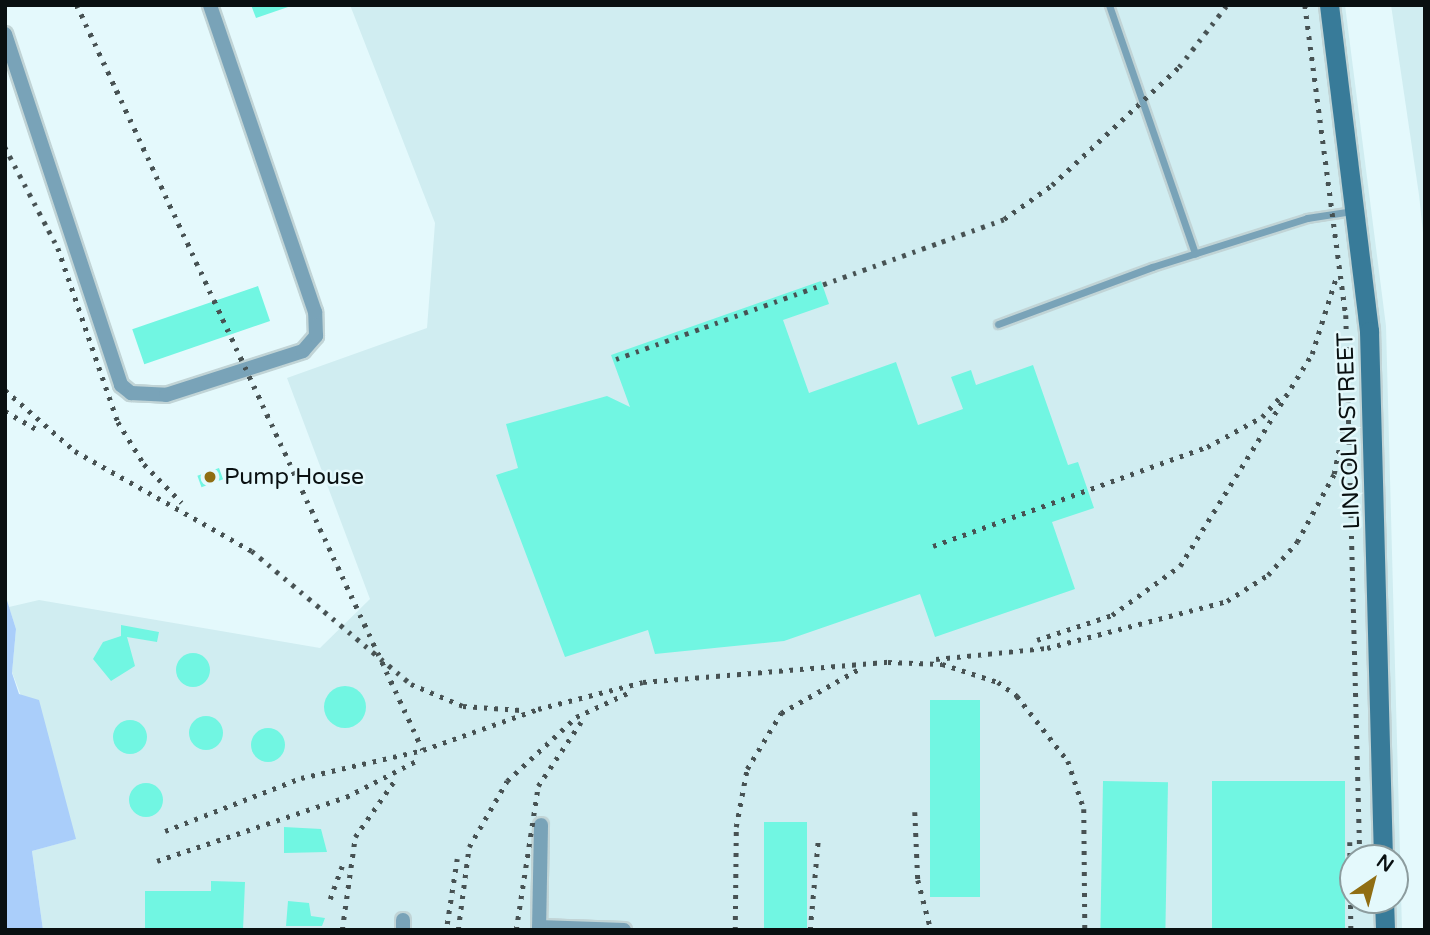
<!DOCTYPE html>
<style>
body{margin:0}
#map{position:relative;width:1430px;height:935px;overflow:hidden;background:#e4f9fc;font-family:"Varela Round",sans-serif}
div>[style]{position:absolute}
.built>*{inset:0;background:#d0edf1}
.water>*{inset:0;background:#aacefa}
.building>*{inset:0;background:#71f6e2;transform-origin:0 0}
.round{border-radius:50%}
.roads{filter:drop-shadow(2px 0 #c1d4d6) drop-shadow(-2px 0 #c1d4d6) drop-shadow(0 2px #c1d4d6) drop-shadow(0 -2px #c1d4d6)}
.service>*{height:7px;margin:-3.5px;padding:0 3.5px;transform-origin:3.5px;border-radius:3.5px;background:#79a3b8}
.minor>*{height:14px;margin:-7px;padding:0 7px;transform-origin:7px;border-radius:7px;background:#79a3b8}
.secondary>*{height:19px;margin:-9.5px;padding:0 9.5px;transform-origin:9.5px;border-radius:9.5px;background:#387b99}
.rail>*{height:4.5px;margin-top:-2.25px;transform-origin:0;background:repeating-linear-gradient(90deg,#475253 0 3.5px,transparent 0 10.5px)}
.dots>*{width:19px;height:19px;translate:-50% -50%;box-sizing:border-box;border:4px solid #e4f9fc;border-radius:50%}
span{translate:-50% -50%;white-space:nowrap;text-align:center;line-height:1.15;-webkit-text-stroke:5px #e4f9fc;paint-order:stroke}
.street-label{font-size:23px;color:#091011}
.poi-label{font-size:23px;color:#091011}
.left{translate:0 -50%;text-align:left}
.frame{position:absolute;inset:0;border:7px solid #091011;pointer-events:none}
.north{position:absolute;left:1339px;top:844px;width:70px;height:70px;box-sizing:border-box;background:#e4f9fc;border:2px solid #8c9c9e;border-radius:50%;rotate:35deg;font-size:19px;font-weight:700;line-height:28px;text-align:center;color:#091011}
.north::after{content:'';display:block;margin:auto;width:24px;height:32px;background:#906e13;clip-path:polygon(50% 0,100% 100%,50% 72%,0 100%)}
</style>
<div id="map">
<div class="built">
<div style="clip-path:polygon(evenodd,350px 5px,1345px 5px,1386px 326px,1402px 930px,43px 930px,32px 851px,75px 839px,12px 672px,16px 629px,9px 607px,39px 600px,320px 648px,370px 599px,287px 378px,427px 328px,435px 223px,350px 5px,1353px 858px,1395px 858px,1395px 900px,1353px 900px,1353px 858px)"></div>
<div style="clip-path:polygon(1391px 5px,1425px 5px,1425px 252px,1419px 195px)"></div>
</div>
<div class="water">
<div style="clip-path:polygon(5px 594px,16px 629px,12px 673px,19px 694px,39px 700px,76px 839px,32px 851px,43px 930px,5px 930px)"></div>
</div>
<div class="building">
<div style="clip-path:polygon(251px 5px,288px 5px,288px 7px,256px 18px)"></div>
<div style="clip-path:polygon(821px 281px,829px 304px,783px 320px,809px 393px,896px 362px,918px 425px,963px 409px,951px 377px,971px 370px,976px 385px,1033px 365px,1068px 465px,1078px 462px,1094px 508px,1052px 522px,1075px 589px,935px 637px,920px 594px,784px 641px,655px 654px,648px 630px,565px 657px,496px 475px,518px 468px,506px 424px,607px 396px,630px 407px,611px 355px)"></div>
<div style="left:258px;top:286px;width:37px;height:133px;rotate:71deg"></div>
<div style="left:219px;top:468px;width:12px;height:23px;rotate:70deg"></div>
<div style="clip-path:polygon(121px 625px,159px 632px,157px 642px,127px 637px,135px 666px,111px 681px,93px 659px,103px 642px,121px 636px)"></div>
<div class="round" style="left:176px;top:653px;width:34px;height:34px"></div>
<div class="round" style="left:324px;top:686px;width:42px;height:42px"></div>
<div style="left:930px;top:700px;width:50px;height:197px"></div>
<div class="round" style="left:189px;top:716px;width:34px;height:34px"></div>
<div class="round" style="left:113px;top:720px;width:34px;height:34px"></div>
<div class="round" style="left:251px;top:728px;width:34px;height:34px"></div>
<div style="left:1103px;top:781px;width:65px;height:149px;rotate:1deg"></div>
<div style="left:1345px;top:781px;width:149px;height:133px;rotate:90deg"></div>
<div class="round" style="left:129px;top:783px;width:34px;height:34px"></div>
<div style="left:764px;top:822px;width:43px;height:108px"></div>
<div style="clip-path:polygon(284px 827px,321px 829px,327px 852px,284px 853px)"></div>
<div style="clip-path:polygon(211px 881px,245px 882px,243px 930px,145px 930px,145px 891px,211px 891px)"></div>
<div style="clip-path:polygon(288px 901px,309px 903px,311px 916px,325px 918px,322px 926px,286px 926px)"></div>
</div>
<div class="roads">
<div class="service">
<div style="left:1109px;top:5px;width:263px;rotate:70.9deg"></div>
<div style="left:998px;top:324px;width:164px;rotate:-20.3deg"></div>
<div style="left:1152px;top:267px;width:163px;rotate:-17.5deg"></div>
<div style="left:1307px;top:218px;width:47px;rotate:-8.7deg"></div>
</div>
<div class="minor">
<div style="left:5px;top:34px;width:370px;rotate:71.7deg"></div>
<div style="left:121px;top:385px;width:13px;rotate:39deg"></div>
<div style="left:131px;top:393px;width:35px;rotate:3deg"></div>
<div style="left:166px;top:395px;width:144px;rotate:-17.8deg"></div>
<div style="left:303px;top:351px;width:20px;rotate:-49deg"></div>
<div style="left:316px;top:336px;width:24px;rotate:-92deg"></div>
<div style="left:315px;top:312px;width:324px;rotate:-108.9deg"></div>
<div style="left:403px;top:920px;width:10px;rotate:90deg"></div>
<div style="left:539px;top:927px;width:85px;rotate:2deg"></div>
<div style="left:539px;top:930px;width:105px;rotate:-88.9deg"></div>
</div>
<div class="secondary">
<div style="left:1329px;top:5px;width:328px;rotate:83deg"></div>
<div style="left:1369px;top:331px;width:527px;rotate:88.48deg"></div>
<div style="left:1384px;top:900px;width:30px;rotate:88deg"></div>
</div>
</div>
<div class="rail">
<div style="left:77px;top:5px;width:821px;rotate:65.09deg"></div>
<div style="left:423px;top:750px;width:122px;rotate:-19.6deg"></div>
<div style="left:538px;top:709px;width:108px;rotate:-14.4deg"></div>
<div style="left:643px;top:682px;width:246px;rotate:-4.7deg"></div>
<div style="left:888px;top:662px;width:54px;rotate:2.1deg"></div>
<div style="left:942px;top:664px;width:59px;rotate:17.8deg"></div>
<div style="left:998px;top:682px;width:24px;rotate:36deg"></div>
<div style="left:1017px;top:696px;width:83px;rotate:51.9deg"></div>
<div style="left:1068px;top:761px;width:51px;rotate:71.6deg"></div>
<div style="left:1084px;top:809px;width:121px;rotate:89.5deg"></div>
<div style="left:1305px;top:5px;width:313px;rotate:82.5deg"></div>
<div style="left:1346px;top:315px;width:543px;rotate:88.52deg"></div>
<div style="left:5px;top:147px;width:114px;rotate:62.3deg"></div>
<div style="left:58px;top:248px;width:184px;rotate:71deg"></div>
<div style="left:118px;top:422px;width:49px;rotate:58.2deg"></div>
<div style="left:144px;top:464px;width:54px;rotate:45.7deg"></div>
<div style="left:616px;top:359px;width:412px;rotate:-19.8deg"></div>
<div style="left:1004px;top:219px;width:59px;rotate:-35.3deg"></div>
<div style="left:1052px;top:185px;width:173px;rotate:-42.9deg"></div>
<div style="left:1179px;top:67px;width:78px;rotate:-52.3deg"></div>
<div style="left:5px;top:390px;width:93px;rotate:41.1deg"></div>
<div style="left:75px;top:451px;width:203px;rotate:29.5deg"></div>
<div style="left:252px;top:551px;width:207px;rotate:39.9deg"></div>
<div style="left:411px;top:684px;width:56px;rotate:22.9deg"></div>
<div style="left:463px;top:706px;width:58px;rotate:3.9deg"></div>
<div style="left:5px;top:411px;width:39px;rotate:30deg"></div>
<div style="left:933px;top:546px;width:291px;rotate:-19.9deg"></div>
<div style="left:1207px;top:447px;width:63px;rotate:-28.6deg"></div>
<div style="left:1262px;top:417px;width:25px;rotate:-48deg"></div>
<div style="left:1037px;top:640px;width:79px;rotate:-18.4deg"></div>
<div style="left:1112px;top:615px;width:84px;rotate:-35.8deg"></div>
<div style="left:1180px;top:566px;width:250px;rotate:-58.1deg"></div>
<div style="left:1312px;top:354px;width:80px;rotate:-72.5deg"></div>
<div style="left:936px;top:659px;width:112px;rotate:-5.7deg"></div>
<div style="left:1047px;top:648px;width:186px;rotate:-14.6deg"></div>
<div style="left:1227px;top:601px;width:49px;rotate:-32.4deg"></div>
<div style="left:1268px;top:575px;width:44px;rotate:-48.7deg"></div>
<div style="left:1297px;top:542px;width:77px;rotate:-61.4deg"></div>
<div style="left:1334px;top:474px;width:51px;rotate:-78.7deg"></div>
<div style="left:915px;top:812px;width:68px;rotate:87.5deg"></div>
<div style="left:918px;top:880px;width:52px;rotate:75.4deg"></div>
<div style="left:165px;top:831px;width:146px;rotate:-21.3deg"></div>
<div style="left:301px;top:778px;width:125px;rotate:-12.9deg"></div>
<div style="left:1350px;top:842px;width:88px;rotate:89.3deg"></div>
<div style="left:157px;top:861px;width:200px;rotate:-18.7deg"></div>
<div style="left:346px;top:797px;width:79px;rotate:-27.2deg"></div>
<div style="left:330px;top:899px;width:35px;rotate:-70deg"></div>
<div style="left:447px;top:924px;width:66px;rotate:-81.3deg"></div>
<div style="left:342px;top:930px;width:94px;rotate:-82deg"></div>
<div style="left:355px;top:837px;width:73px;rotate:-55deg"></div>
<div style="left:458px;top:930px;width:84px;rotate:-82.5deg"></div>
<div style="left:469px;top:847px;width:76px;rotate:-60.1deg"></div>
<div style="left:507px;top:781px;width:94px;rotate:-42.8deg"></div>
<div style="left:576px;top:717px;width:60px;rotate:-24.8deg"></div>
<div style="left:516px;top:930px;width:146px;rotate:-81.3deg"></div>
<div style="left:538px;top:786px;width:77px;rotate:-56.1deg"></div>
<div style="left:735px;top:930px;width:103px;rotate:-89.4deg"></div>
<div style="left:736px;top:827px;width:59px;rotate:-79.3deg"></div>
<div style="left:747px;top:769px;width:66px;rotate:-58.7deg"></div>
<div style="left:781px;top:713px;width:90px;rotate:-29.4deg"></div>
<div style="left:810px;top:930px;width:89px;rotate:-84.9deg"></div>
</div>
<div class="dots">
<div style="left:210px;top:477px;background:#906e13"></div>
</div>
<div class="street-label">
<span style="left:1349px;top:431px;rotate:-92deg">LINCOLN STREET</span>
</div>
<div class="poi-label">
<span class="left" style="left:224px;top:477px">Pump House</span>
</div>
<div class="frame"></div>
<div class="north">N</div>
</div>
